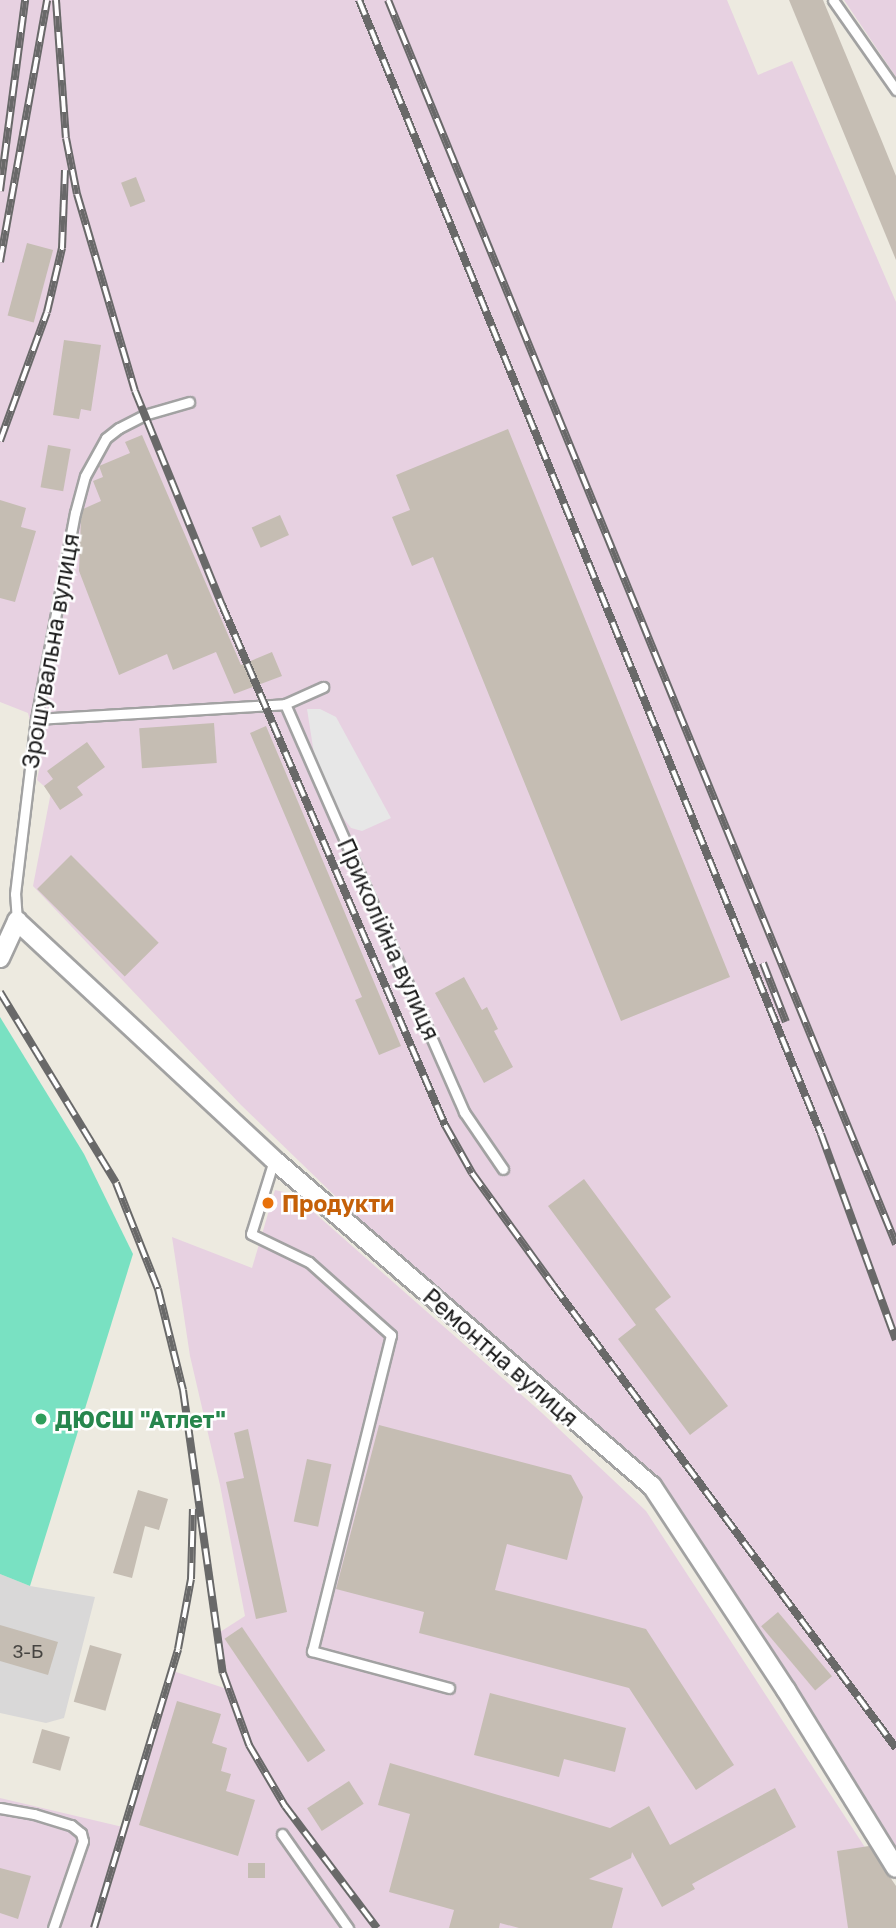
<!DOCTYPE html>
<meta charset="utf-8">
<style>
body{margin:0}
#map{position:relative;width:896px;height:1928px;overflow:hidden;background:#edeae0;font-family:"Golos Text",sans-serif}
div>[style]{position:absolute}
.residential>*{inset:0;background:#d9d8d8}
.industrial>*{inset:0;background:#e7d1e1}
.pitch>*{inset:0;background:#79e1c2}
.parking>*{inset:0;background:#e7e7e7}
.building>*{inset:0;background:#c5bdb3;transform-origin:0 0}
.roads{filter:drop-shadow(2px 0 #a2a2a2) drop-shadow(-2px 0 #a2a2a2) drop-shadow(0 2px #a2a2a2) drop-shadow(0 -2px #a2a2a2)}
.service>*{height:9px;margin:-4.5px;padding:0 4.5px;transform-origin:4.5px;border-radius:4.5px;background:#fff}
.minor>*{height:18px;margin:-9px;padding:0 9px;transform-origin:9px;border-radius:9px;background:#fff}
.rail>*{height:8px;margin-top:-4px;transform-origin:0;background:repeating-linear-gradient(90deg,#fff 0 16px,#696969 0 32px);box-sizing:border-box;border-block:2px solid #696969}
.dots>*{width:19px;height:19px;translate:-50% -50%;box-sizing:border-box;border:4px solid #fff;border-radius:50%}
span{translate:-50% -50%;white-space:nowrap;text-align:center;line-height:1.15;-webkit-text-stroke:5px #fff;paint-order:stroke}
.number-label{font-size:19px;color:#464441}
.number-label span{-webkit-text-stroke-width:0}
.street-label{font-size:23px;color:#1b1b1b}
.food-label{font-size:23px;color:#c56008;font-weight:700}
.left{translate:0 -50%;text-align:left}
.leisure-label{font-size:23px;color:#27864d;font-weight:700}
</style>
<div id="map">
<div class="residential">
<div style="clip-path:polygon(0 1574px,30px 1586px,95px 1597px,64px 1718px,46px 1723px,0 1713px)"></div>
</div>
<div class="industrial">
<div style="clip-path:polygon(0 0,727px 0,758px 75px,792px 61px,896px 302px,896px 1853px,669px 1494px,596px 1426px,363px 1223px,241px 1105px,33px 886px,51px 792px,37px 780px,41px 760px,28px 713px,0 702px)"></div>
<div style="clip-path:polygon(844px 0,896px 0,896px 77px)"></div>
<div style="clip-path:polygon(275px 1190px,293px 1194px,542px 1413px,646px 1511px,896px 1895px,896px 1928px,0 1928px,0 1798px,127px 1828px,170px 1670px,230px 1690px,220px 1632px,245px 1616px,220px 1485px,190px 1356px,172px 1237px,252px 1268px)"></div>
</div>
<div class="pitch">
<div style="clip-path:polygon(0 1017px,84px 1154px,133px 1254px,30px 1586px,0 1574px)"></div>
</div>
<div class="parking">
<div style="clip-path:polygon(307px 709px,320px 709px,336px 717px,391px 818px,362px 831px,351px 828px,341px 815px,315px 760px)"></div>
</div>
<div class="building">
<div style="clip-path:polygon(789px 0,823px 0,881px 139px,896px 176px,896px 260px)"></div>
<div style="left:136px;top:177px;width:26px;height:16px;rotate:69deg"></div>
<div style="left:27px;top:243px;width:27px;height:75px;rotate:15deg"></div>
<div style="clip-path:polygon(64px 340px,101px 345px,91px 411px,81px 409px,79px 419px,53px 415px)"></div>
<div style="clip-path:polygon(508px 429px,730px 977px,621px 1021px,433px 557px,412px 566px,392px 517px,410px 510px,396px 475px)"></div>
<div style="clip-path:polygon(142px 435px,241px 665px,272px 652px,282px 676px,234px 694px,216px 652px,173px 670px,167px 654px,119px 675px,79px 571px,81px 518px,83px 509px,101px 501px,93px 481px,103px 477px,99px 466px,130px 453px,125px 442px)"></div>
<div style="left:48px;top:445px;width:23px;height:43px;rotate:10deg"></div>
<div style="clip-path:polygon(0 500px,26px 508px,21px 527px,36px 531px,15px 602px,0 598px)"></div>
<div style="left:280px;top:515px;width:22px;height:31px;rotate:66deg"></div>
<div style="left:214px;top:723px;width:40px;height:75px;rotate:86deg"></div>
<div style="clip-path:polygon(266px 726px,401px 1046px,379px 1055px,355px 1000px,362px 997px,250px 733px)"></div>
<div style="clip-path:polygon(87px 742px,105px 767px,77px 787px,83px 795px,60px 810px,44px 786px,53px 779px,47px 771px)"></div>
<div style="left:71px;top:855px;width:124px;height:48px;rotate:45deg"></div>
<div style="clip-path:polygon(464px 977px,482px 1010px,487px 1007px,498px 1029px,494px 1031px,513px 1067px,484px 1083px,435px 993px)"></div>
<div style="clip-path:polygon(584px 1179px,671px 1297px,655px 1309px,728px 1406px,690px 1435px,618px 1339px,636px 1325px,548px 1206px)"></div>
<div style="clip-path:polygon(379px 1425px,571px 1475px,583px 1497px,567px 1560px,507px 1544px,495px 1590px,646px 1629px,734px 1765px,696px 1790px,629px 1688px,419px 1633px,424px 1612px,336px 1589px)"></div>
<div style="clip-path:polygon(248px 1429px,287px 1612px,256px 1619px,226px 1482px,244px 1478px,234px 1433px)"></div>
<div style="left:307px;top:1459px;width:25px;height:64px;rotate:12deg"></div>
<div style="clip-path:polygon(138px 1490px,168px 1499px,159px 1530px,145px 1526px,132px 1578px,113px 1573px)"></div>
<div style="left:778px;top:1612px;width:84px;height:22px;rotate:50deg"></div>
<div style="clip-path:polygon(0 1625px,58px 1642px,48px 1675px,0 1661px)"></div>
<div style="left:242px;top:1627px;width:149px;height:21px;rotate:56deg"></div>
<div style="left:90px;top:1645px;width:33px;height:59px;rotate:16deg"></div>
<div style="clip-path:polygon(490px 1693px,626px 1728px,615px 1772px,564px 1759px,559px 1777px,474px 1755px)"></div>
<div style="clip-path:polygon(177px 1701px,221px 1714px,212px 1743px,227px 1748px,221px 1771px,231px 1774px,226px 1791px,255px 1800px,238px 1856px,139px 1825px)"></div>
<div style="left:42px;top:1729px;width:29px;height:35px;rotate:16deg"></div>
<div style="clip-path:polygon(390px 1763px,610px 1828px,649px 1806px,670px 1845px,775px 1788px,796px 1827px,692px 1884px,695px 1889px,662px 1907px,632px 1852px,631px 1858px,589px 1879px,623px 1888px,612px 1928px,519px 1928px,500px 1923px,499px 1928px,449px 1928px,454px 1910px,389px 1892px,410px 1814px,378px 1805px)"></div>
<div style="left:349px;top:1781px;width:27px;height:50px;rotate:57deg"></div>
<div style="clip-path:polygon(869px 1846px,896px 1886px,896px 1928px,848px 1928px,837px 1851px)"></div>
<div style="left:248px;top:1863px;width:17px;height:15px"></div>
<div style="clip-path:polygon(0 1868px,31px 1876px,18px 1919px,0 1913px)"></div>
</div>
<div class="roads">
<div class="service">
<div style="left:833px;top:0;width:110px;rotate:55deg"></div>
<div style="left:285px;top:704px;width:446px;rotate:66.3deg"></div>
<div style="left:464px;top:1112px;width:69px;rotate:55.6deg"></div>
<div style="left:36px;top:719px;width:249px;rotate:-3.4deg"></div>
<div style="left:285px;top:704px;width:42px;rotate:-24.1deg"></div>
<div style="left:17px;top:921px;width:27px;rotate:-94deg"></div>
<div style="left:15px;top:894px;width:176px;rotate:-83.2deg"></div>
<div style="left:36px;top:719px;width:210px;rotate:-79.3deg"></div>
<div style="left:75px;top:513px;width:38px;rotate:-75deg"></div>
<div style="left:85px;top:476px;width:43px;rotate:-61.1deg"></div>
<div style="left:106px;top:438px;width:16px;rotate:-38deg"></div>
<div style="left:119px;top:428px;width:28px;rotate:-27deg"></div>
<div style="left:144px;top:415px;width:47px;rotate:-16.1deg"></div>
<div style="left:274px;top:1160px;width:77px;rotate:107.3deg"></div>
<div style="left:251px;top:1234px;width:64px;rotate:25.8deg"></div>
<div style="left:309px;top:1262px;width:110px;rotate:41.7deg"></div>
<div style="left:391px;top:1335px;width:326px;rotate:104deg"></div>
<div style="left:312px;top:1651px;width:142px;rotate:15.1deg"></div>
<div style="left:0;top:1808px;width:35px;rotate:10deg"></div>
<div style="left:34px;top:1814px;width:39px;rotate:17deg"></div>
<div style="left:71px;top:1825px;width:13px;rotate:39deg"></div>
<div style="left:81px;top:1833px;width:8px;rotate:76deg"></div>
<div style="left:83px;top:1841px;width:92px;rotate:109deg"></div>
<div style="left:282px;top:1834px;width:115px;rotate:54.9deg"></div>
</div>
<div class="minor">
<div style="left:0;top:958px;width:41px;rotate:-65.3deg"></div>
<div style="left:17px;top:921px;width:351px;rotate:42.9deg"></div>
<div style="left:274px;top:1160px;width:499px;rotate:40.8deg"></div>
<div style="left:652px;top:1486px;width:244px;rotate:56.7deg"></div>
<div style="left:786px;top:1690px;width:209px;rotate:58.3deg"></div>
</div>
</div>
<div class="rail">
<div style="left:56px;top:0;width:138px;rotate:85.9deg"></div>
<div style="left:66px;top:138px;width:57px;rotate:78.9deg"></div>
<div style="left:77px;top:194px;width:205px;rotate:73.6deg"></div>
<div style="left:135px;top:391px;width:231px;rotate:67.9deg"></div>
<div style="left:222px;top:605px;width:566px;rotate:66.79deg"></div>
<div style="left:445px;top:1125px;width:55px;rotate:60.6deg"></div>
<div style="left:472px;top:1173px;width:138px;rotate:54.1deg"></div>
<div style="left:553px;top:1285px;width:576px;rotate:53.47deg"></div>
<div style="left:359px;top:0;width:1224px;rotate:67.83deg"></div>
<div style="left:821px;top:1134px;width:219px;rotate:70deg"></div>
<div style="left:388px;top:0;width:1344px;rotate:67.79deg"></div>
<div style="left:0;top:191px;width:193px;rotate:-82.5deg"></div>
<div style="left:0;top:262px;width:266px;rotate:-79.8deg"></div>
<div style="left:0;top:441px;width:137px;rotate:-70deg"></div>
<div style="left:47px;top:312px;width:66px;rotate:-76.8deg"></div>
<div style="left:62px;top:248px;width:78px;rotate:-87.8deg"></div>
<div style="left:763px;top:963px;width:63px;rotate:68.7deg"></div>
<div style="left:0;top:992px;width:223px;rotate:58.7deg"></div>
<div style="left:116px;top:1183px;width:114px;rotate:68.4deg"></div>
<div style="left:158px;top:1289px;width:104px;rotate:76.1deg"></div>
<div style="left:183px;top:1390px;width:286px;rotate:82deg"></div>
<div style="left:223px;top:1673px;width:77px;rotate:70.1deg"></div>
<div style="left:249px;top:1745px;width:71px;rotate:59.5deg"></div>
<div style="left:285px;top:1806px;width:153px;rotate:53deg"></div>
<div style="left:94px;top:1928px;width:291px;rotate:-73.2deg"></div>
<div style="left:178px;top:1649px;width:71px;rotate:-79.5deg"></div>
<div style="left:191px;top:1579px;width:70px;rotate:-88.4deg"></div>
</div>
<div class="dots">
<div style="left:268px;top:1203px;background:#e8710a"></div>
<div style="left:41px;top:1419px;background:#2e9e5b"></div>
</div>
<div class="number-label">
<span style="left:28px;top:1651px">3-Б</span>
</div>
<div class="street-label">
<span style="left:50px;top:651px;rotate:-80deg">Зрошувальна вулиця</span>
<span style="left:389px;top:939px;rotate:66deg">Приколійна вулиця</span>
<span style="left:501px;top:1357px;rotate:41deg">Ремонтна вулиця</span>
</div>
<div class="food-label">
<span class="left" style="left:282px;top:1203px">Продукти</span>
</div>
<div class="leisure-label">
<span class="left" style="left:55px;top:1419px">ДЮСШ "Атлет"</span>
</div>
</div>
